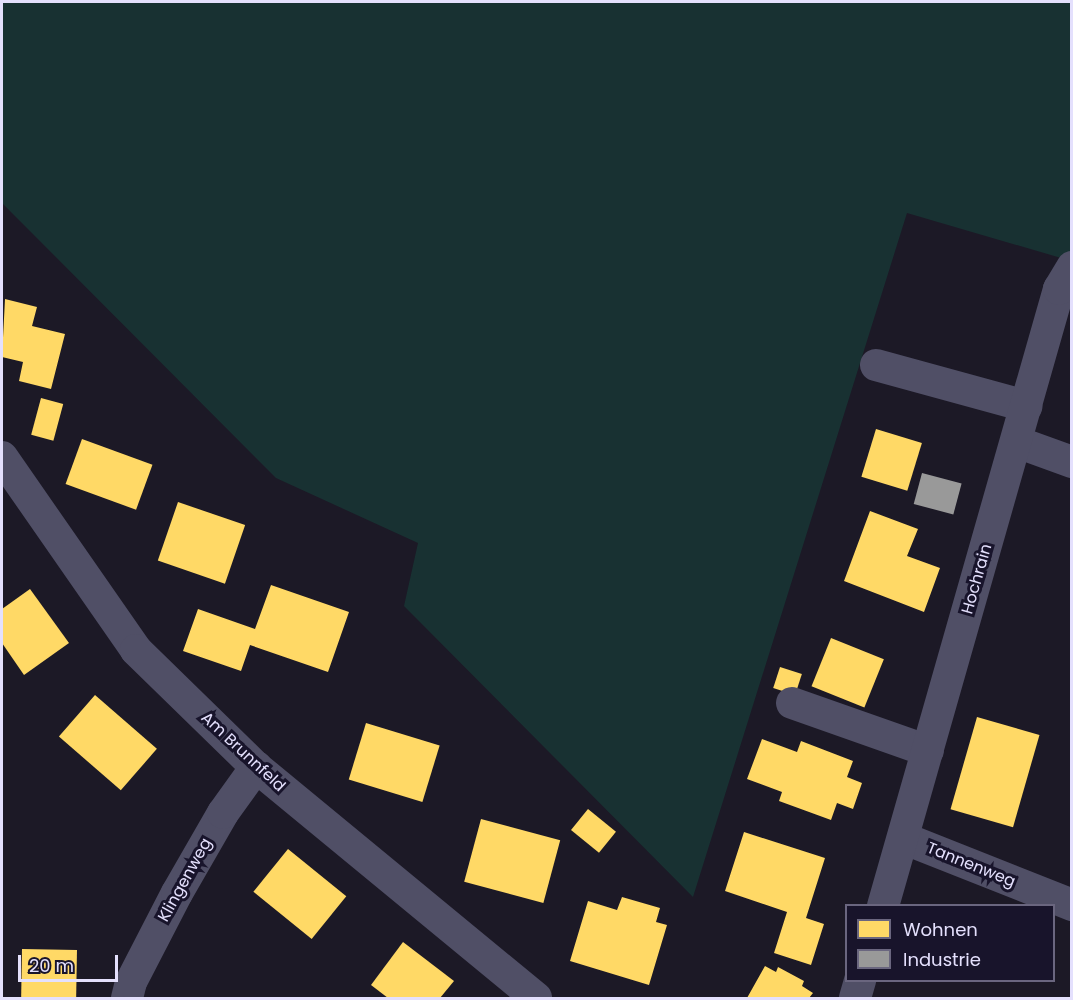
<!DOCTYPE html>
<style>
body{margin:0}
#map{position:relative;width:1073px;height:1000px;overflow:hidden;background:#1c1926;font-family:Poppins,sans-serif}
div>[style]{position:absolute}
.green>*{inset:0;background:#183132}
.homes>*{inset:0;background:#ffd966;transform-origin:0 0}
.industry>*{inset:0;background:#999;transform-origin:0 0}
.street>*{height:32px;margin:-16px;padding:0 16px;transform-origin:16px;border-radius:16px;background:#504f66}
span{translate:-50% -50%;white-space:nowrap;text-align:center;line-height:1.15;-webkit-text-stroke:6px #18142b;paint-order:stroke}
.street-label{font-size:16px;color:#e4e0fd}
.frame{position:absolute;inset:0;border:3px solid #e4e0fd;pointer-events:none}
.legend{position:absolute;left:845px;top:904px;width:210px;height:78px;box-sizing:border-box;background:#18142b;border:2px solid #6a667f;margin:0;padding:8px 10px;list-style:none;font-size:18px;color:#e4e0fd}
.legend li{display:flex;align-items:center;gap:12px;height:30px}
.legend b{width:30px;border:2px solid #6a667f}
.scale{position:absolute;left:18px;top:955px;width:100px;height:27px;box-sizing:border-box;border:3px solid #e4e0fd;border-top:0;padding-left:8px;font-size:18px;line-height:21px;white-space:nowrap;color:#e4e0fd;-webkit-text-stroke:4px #18142b;paint-order:stroke}
</style>
<div id="map">
<div class="green">
<div style="clip-path:polygon(2px 2px,1071px 2px,1071px 255px,1068px 260px,907px 213px,693px 897px,404px 606px,418px 543px,276px 478px,2px 203px)"></div>
</div>
<div class="homes">
<div style="clip-path:polygon(5px 299px,37px 307px,32px 326px,65px 334px,51px 389px,19px 381px,23px 362px,2px 357px)"></div>
<div style="left:41px;top:398px;width:23px;height:38px;rotate:15deg"></div>
<div style="left:876px;top:429px;width:48px;height:50px;rotate:17deg"></div>
<div style="left:82px;top:439px;width:75px;height:48px;rotate:20deg"></div>
<div style="left:178px;top:502px;width:71px;height:62px;rotate:19deg"></div>
<div style="clip-path:polygon(870px 511px,918px 529px,907px 556px,940px 568px,924px 612px,844px 581px)"></div>
<div style="clip-path:polygon(271px 585px,349px 612px,328px 672px,250px 645px,241px 671px,183px 651px,198px 609px,255px 629px)"></div>
<div style="clip-path:polygon(30px 589px,69px 643px,24px 675px,2px 643px,2px 609px)"></div>
<div style="left:831px;top:638px;width:57px;height:52px;rotate:22deg"></div>
<div style="left:780px;top:667px;width:23px;height:22px;rotate:18deg"></div>
<div style="left:95px;top:695px;width:82px;height:55px;rotate:41deg"></div>
<div style="left:977px;top:717px;width:65px;height:96px;rotate:16deg"></div>
<div style="left:366px;top:723px;width:77px;height:59px;rotate:17deg"></div>
<div style="clip-path:polygon(762px 739px,797px 752px,801px 741px,853px 761px,847px 777px,862px 783px,853px 809px,837px 803px,831px 820px,779px 801px,782px 792px,747px 779px)"></div>
<div style="left:588px;top:809px;width:36px;height:27px;rotate:39deg"></div>
<div style="left:481px;top:819px;width:82px;height:65px;rotate:15deg"></div>
<div style="clip-path:polygon(744px 832px,825px 858px,806px 918px,824px 924px,811px 965px,774px 953px,787px 912px,725px 891px)"></div>
<div style="left:288px;top:849px;width:75px;height:55px;rotate:39deg"></div>
<div style="clip-path:polygon(622px 897px,660px 908px,656px 922px,667px 925px,649px 985px,570px 961px,588px 901px,617px 910px)"></div>
<div style="clip-path:polygon(403px 942px,454px 981px,440px 998px,388px 998px,371px 985px)"></div>
<div style="left:22px;top:949px;width:55px;height:49px;rotate:1deg"></div>
<div style="clip-path:polygon(765px 966px,776px 972px,778px 967px,804px 981px,802px 986px,813px 993px,809px 998px,747px 998px)"></div>
</div>
<div class="industry">
<div style="left:922px;top:473px;width:41px;height:32px;rotate:15deg"></div>
</div>
<div class="street">
<div style="left:876px;top:365px;width:156px;rotate:15.3deg"></div>
<div style="left:1017px;top:442px;width:59px;rotate:20deg"></div>
<div style="left:2px;top:457px;width:235px;rotate:55.2deg"></div>
<div style="left:136px;top:650px;width:168px;rotate:44.3deg"></div>
<div style="left:256px;top:767px;width:363px;rotate:39.5deg"></div>
<div style="left:792px;top:703px;width:144px;rotate:19.4deg"></div>
<div style="left:903px;top:838px;width:182px;rotate:21.6deg"></div>
<div style="left:883px;top:906px;width:642px;rotate:-74.08deg"></div>
<div style="left:1059px;top:289px;width:26px;rotate:-59deg"></div>
<div style="left:127px;top:998px;width:16px;rotate:-76deg"></div>
<div style="left:131px;top:982px;width:100px;rotate:-62.7deg"></div>
<div style="left:177px;top:893px;width:92px;rotate:-60.1deg"></div>
<div style="left:223px;top:813px;width:57px;rotate:-54.3deg"></div>
<div style="left:855px;top:998px;width:19px;rotate:-74deg"></div>
</div>
<div class="street-label">
<span style="left:977px;top:579px;rotate:-74deg">Hochrain</span>
<span style="left:243px;top:752px;rotate:43deg">Am Brunnfeld</span>
<span style="left:971px;top:865px;rotate:22deg">Tannenweg</span>
<span style="left:185px;top:880px;rotate:-61deg">Klingenweg</span>
</div>
<div class="frame"></div>
<ul class="legend">
<li><b style="height:16px;background:#ffd966"></b>Wohnen</li>
<li><b style="height:16px;background:#999"></b>Industrie</li>
</ul>
<div class="scale">20 m</div>
</div>
